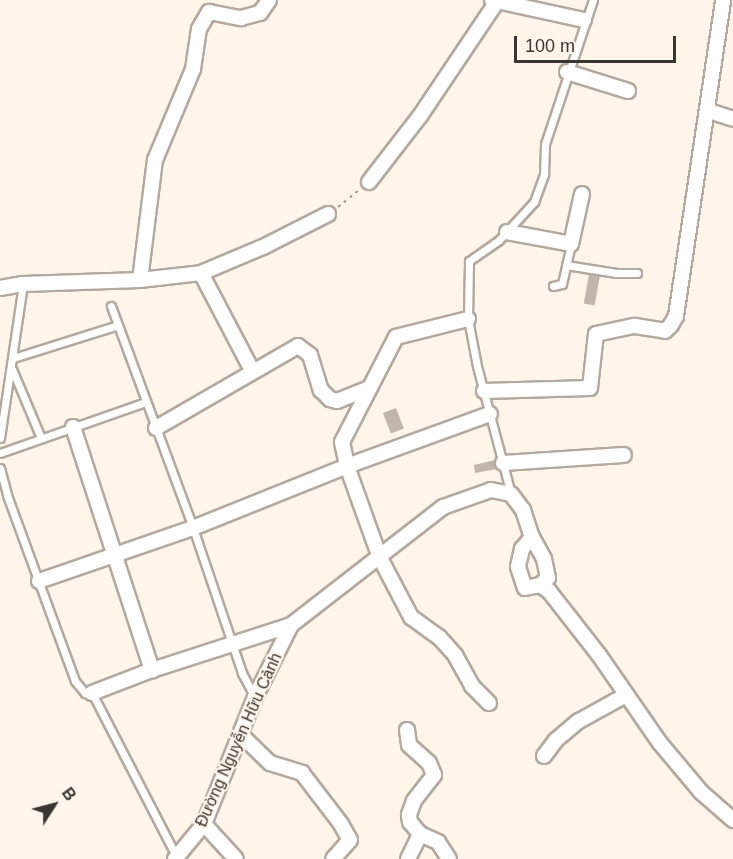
<!DOCTYPE html>
<meta charset="utf-8">
<style>
body{margin:0}
#map{position:relative;width:733px;height:859px;overflow:hidden;background:#fff5eb;font-family:Helvetica,sans-serif}
div>[style]{position:absolute}
.building>*{inset:0;background:#c0b6ad;transform-origin:0 0}
.path>*{height:2px;margin-top:-1px;transform-origin:0;background:repeating-linear-gradient(90deg,#a09992 0 3px,transparent 0 7.5px)}
.roads{filter:drop-shadow(2px 0 #b3a9a0) drop-shadow(-2px 0 #b3a9a0) drop-shadow(0 2px #b3a9a0) drop-shadow(0 -2px #b3a9a0)}
.lane>*{height:7px;margin:-3.5px;padding:0 3.5px;transform-origin:3.5px;border-radius:3.5px;background:#fff}
.street>*{height:14px;margin:-7px;padding:0 7px;transform-origin:7px;border-radius:7px;background:#fff}
span{translate:-50% -50%;white-space:nowrap;text-align:center;line-height:1.15;-webkit-text-stroke:4.5px #fff5eb;paint-order:stroke}
.street-label{font-size:16px;color:#393531}
.north{position:absolute;left:24px;top:775px;width:60px;height:60px;-webkit-text-stroke:4px #fff5eb;paint-order:stroke;rotate:54deg;font-size:16px;font-weight:700;line-height:24px;text-align:center;color:#393531}
.north::after{content:'';display:block;margin:auto;width:21px;height:27px;background:#393531;clip-path:polygon(50% 0,100% 100%,50% 72%,0 100%)}
.scale{position:absolute;left:514px;top:36px;width:162px;height:27px;box-sizing:border-box;border:3px solid #393531;border-top:0;padding-left:8px;font-size:18px;line-height:21px;white-space:nowrap;color:#393531;-webkit-text-stroke:4px #fff5eb;paint-order:stroke}
</style>
<div id="map">
<div class="building">
<div style="left:589px;top:274px;width:11px;height:30px;rotate:10deg"></div>
<div style="left:396px;top:408px;width:22px;height:14px;rotate:69deg"></div>
<div style="clip-path:polygon(495px 460px,497px 469px,475px 473px,474px 465px)"></div>
</div>
<div class="path">
<div style="left:338px;top:207px;width:27px;rotate:-39deg"></div>
</div>
<div class="roads">
<div class="lane">
<div style="left:566px;top:265px;width:51px;rotate:9.1deg"></div>
<div style="left:616px;top:273px;width:21px"></div>
<div style="left:553px;top:286px;width:9px;rotate:-13deg"></div>
<div style="left:562px;top:284px;width:41px;rotate:-77.3deg"></div>
<div style="left:111px;top:306px;width:237px;rotate:69.7deg"></div>
<div style="left:193px;top:528px;width:153px;rotate:71.3deg"></div>
<div style="left:242px;top:673px;width:27px;rotate:62deg"></div>
<div style="left:13px;top:358px;width:110px;rotate:-17.4deg"></div>
<div style="left:12px;top:369px;width:75px;rotate:67.2deg"></div>
<div style="left:0;top:438px;width:156px;rotate:-81.5deg"></div>
<div style="left:0;top:453px;width:155px;rotate:-19.3deg"></div>
<div style="left:0;top:468px;width:28px;rotate:75deg"></div>
<div style="left:7px;top:495px;width:198px;rotate:69.9deg"></div>
<div style="left:75px;top:681px;width:16px;rotate:50deg"></div>
<div style="left:85px;top:693px;width:7px"></div>
<div style="left:92px;top:693px;width:183px;rotate:62.7deg"></div>
<div style="left:511px;top:494px;width:132px;rotate:-104.9deg"></div>
<div style="left:477px;top:366px;width:48px;rotate:-100.8deg"></div>
<div style="left:468px;top:319px;width:58px;rotate:-89deg"></div>
<div style="left:469px;top:261px;width:37px;rotate:-35deg"></div>
<div style="left:499px;top:240px;width:52px;rotate:-47.4deg"></div>
<div style="left:534px;top:202px;width:30px;rotate:-70deg"></div>
<div style="left:544px;top:174px;width:30px;rotate:-88deg"></div>
<div style="left:545px;top:144px;width:152px;rotate:-71.6deg"></div>
</div>
<div class="street">
<div style="left:492px;top:0;width:94px;rotate:12.3deg"></div>
<div style="left:567px;top:72px;width:64px;rotate:17.3deg"></div>
<div style="left:709px;top:111px;width:25px;rotate:18deg"></div>
<div style="left:369px;top:182px;width:83px;rotate:-52.3deg"></div>
<div style="left:420px;top:116px;width:140px;rotate:-56.1deg"></div>
<div style="left:507px;top:232px;width:65px;rotate:10.6deg"></div>
<div style="left:571px;top:244px;width:51px;rotate:-77.6deg"></div>
<div style="left:201px;top:273px;width:110px;rotate:62.3deg"></div>
<div style="left:140px;top:280px;width:121px;rotate:-82.9deg"></div>
<div style="left:155px;top:160px;width:99px;rotate:-67.3deg"></div>
<div style="left:193px;top:69px;width:40px;rotate:-81.5deg"></div>
<div style="left:199px;top:29px;width:20px;rotate:-60deg"></div>
<div style="left:209px;top:12px;width:33px;rotate:11deg"></div>
<div style="left:241px;top:18px;width:20px;rotate:-15deg"></div>
<div style="left:260px;top:13px;width:16px;rotate:-55deg"></div>
<div style="left:0;top:288px;width:23px;rotate:-10deg"></div>
<div style="left:23px;top:284px;width:117px;rotate:-2deg"></div>
<div style="left:140px;top:280px;width:61px;rotate:-6.5deg"></div>
<div style="left:201px;top:273px;width:67px;rotate:-22.8deg"></div>
<div style="left:263px;top:247px;width:73px;rotate:-26.9deg"></div>
<div style="left:468px;top:319px;width:74px;rotate:166deg"></div>
<div style="left:396px;top:337px;width:118px;rotate:117.2deg"></div>
<div style="left:342px;top:442px;width:25px;rotate:78deg"></div>
<div style="left:347px;top:466px;width:98px;rotate:70.3deg"></div>
<div style="left:380px;top:558px;width:67px;rotate:62.3deg"></div>
<div style="left:411px;top:617px;width:34px;rotate:36deg"></div>
<div style="left:439px;top:637px;width:24px;rotate:48deg"></div>
<div style="left:455px;top:655px;width:35px;rotate:61deg"></div>
<div style="left:472px;top:686px;width:24px;rotate:45deg"></div>
<div style="left:484px;top:391px;width:106px;rotate:-1.6deg"></div>
<div style="left:590px;top:388px;width:54px;rotate:-83.7deg"></div>
<div style="left:596px;top:334px;width:40px;rotate:-12deg"></div>
<div style="left:635px;top:326px;width:30px;rotate:9deg"></div>
<div style="left:665px;top:331px;width:8px;rotate:-45deg"></div>
<div style="left:671px;top:325px;width:10px;rotate:-61deg"></div>
<div style="left:676px;top:316px;width:319px;rotate:-81.5deg"></div>
<div style="left:73px;top:427px;width:256px;rotate:72deg"></div>
<div style="left:156px;top:428px;width:164px;rotate:-30deg"></div>
<div style="left:298px;top:346px;width:15px;rotate:37deg"></div>
<div style="left:310px;top:355px;width:37px;rotate:73deg"></div>
<div style="left:321px;top:390px;width:13px;rotate:45deg"></div>
<div style="left:330px;top:399px;width:7px;rotate:16deg"></div>
<div style="left:337px;top:401px;width:35px;rotate:-22deg"></div>
<div style="left:503px;top:463px;width:121px;rotate:-3.8deg"></div>
<div style="left:532px;top:537px;width:25px;rotate:61deg"></div>
<div style="left:544px;top:559px;width:19px;rotate:78deg"></div>
<div style="left:548px;top:578px;width:11px;rotate:139deg"></div>
<div style="left:39px;top:581px;width:163px;rotate:-19deg"></div>
<div style="left:193px;top:528px;width:166px;rotate:-21.9deg"></div>
<div style="left:347px;top:466px;width:152px;rotate:-20deg"></div>
<div style="left:92px;top:693px;width:64px;rotate:-21deg"></div>
<div style="left:152px;top:670px;width:146px;rotate:-17.9deg"></div>
<div style="left:407px;top:730px;width:15px;rotate:82deg"></div>
<div style="left:409px;top:745px;width:27px;rotate:42deg"></div>
<div style="left:429px;top:763px;width:13px;rotate:67deg"></div>
<div style="left:434px;top:775px;width:33px;rotate:128deg"></div>
<div style="left:414px;top:801px;width:15px;rotate:110deg"></div>
<div style="left:409px;top:815px;width:7px;rotate:82deg"></div>
<div style="left:410px;top:822px;width:16px;rotate:50deg"></div>
<div style="left:420px;top:834px;width:20px;rotate:24deg"></div>
<div style="left:438px;top:842px;width:20px;rotate:57deg"></div>
<div style="left:240px;top:734px;width:42px;rotate:44deg"></div>
<div style="left:270px;top:763px;width:34px;rotate:17deg"></div>
<div style="left:302px;top:773px;width:64px;rotate:52.6deg"></div>
<div style="left:341px;top:824px;width:18px;rotate:61deg"></div>
<div style="left:350px;top:840px;width:25px;rotate:132deg"></div>
<div style="left:544px;top:756px;width:20px;rotate:-53deg"></div>
<div style="left:556px;top:740px;width:30px;rotate:-40deg"></div>
<div style="left:579px;top:721px;width:54px;rotate:-29deg"></div>
<div style="left:204px;top:824px;width:47px;rotate:47.6deg"></div>
<div style="left:175px;top:859px;width:45px;rotate:-50.4deg"></div>
<div style="left:204px;top:824px;width:137px;rotate:-68.1deg"></div>
<div style="left:255px;top:697px;width:80px;rotate:-63.4deg"></div>
<div style="left:291px;top:625px;width:192px;rotate:-37.8deg"></div>
<div style="left:443px;top:507px;width:51px;rotate:-19.5deg"></div>
<div style="left:491px;top:490px;width:20px;rotate:11deg"></div>
<div style="left:511px;top:494px;width:20px;rotate:53deg"></div>
<div style="left:523px;top:510px;width:28px;rotate:72deg"></div>
<div style="left:532px;top:537px;width:16px;rotate:130deg"></div>
<div style="left:522px;top:549px;width:18px;rotate:103deg"></div>
<div style="left:518px;top:567px;width:22px;rotate:72deg"></div>
<div style="left:525px;top:588px;width:15px;rotate:-11deg"></div>
<div style="left:540px;top:585px;width:11px;rotate:34deg"></div>
<div style="left:549px;top:591px;width:81px;rotate:52deg"></div>
<div style="left:599px;top:655px;width:107px;rotate:55.3deg"></div>
<div style="left:660px;top:743px;width:64px;rotate:50.1deg"></div>
<div style="left:701px;top:792px;width:43px;rotate:41.2deg"></div>
<div style="left:408px;top:859px;width:28px;rotate:-64deg"></div>
</div>
</div>
<div class="street-label">
<span style="left:239px;top:740px;rotate:-66deg">Đường Nguyễn Hữu Cảnh</span>
</div>
<div class="north">B</div>
<div class="scale">100 m</div>
</div>
